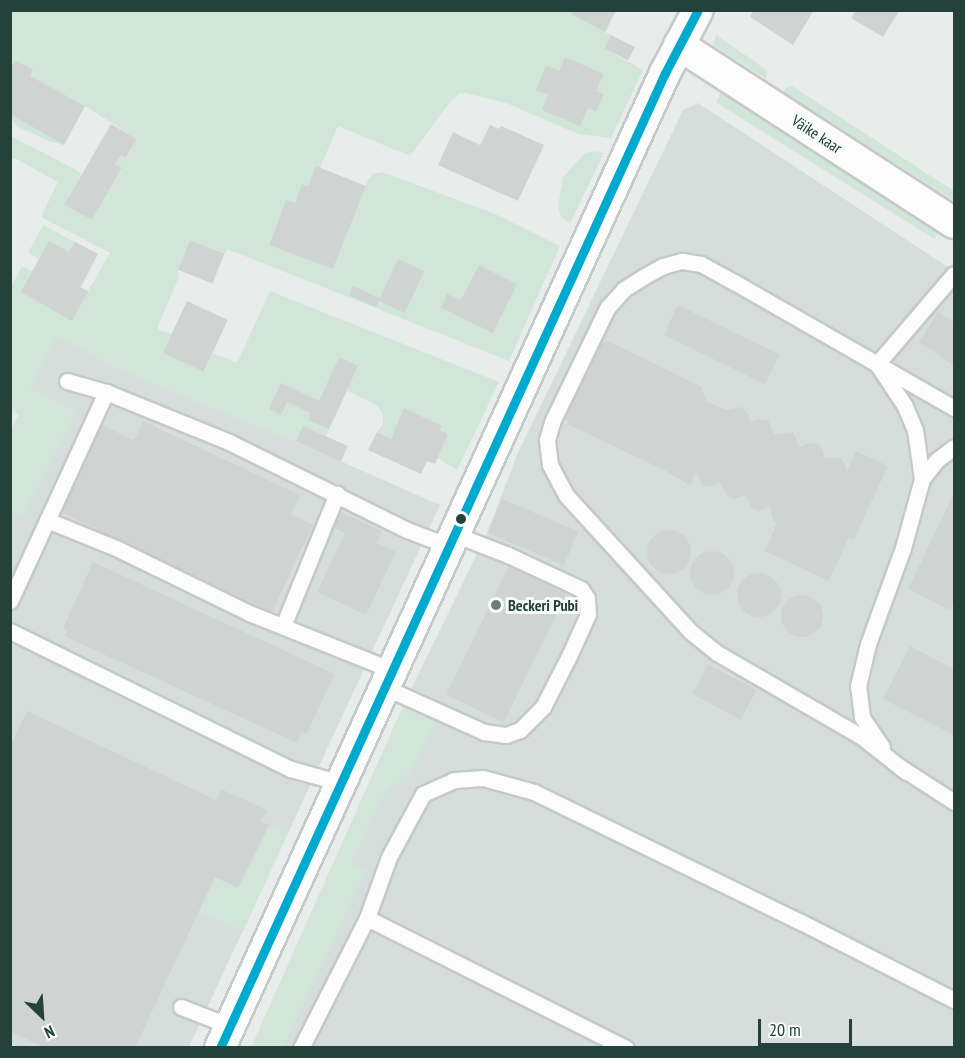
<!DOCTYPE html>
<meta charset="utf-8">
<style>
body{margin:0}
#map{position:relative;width:965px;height:1058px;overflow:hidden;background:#e8edeb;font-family:"PT Sans Narrow",sans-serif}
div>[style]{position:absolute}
.built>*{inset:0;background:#d6dedb}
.green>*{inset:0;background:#d1e6d8;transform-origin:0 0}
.building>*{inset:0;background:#cfd4d2;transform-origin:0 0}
.round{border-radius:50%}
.roads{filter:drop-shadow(2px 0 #c5cac8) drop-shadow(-2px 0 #c5cac8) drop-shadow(0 2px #c5cac8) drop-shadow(0 -2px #c5cac8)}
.service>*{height:15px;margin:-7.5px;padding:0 7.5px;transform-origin:7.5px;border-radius:7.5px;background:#fcfcfc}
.minor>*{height:30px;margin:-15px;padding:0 15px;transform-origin:15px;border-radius:15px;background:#fcfcfc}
.bus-1>*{height:9px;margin:-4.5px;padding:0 4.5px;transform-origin:4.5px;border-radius:4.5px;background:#00a9ce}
.dots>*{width:16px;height:16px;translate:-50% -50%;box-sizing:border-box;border:3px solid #f7fbf9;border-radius:50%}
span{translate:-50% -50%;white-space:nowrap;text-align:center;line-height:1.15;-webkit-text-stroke:6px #f7fbf9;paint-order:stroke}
.street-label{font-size:16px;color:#24423a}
.poi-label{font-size:16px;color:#24423a;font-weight:700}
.left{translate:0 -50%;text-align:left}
.frame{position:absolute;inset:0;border:12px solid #24423a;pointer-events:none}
.north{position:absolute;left:12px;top:986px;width:60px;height:60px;-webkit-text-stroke:4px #f7fbf9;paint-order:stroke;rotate:155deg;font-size:16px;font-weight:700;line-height:24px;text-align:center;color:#24423a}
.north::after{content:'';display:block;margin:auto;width:21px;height:27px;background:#24423a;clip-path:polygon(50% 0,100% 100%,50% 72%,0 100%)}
.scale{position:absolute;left:758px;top:1019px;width:94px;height:27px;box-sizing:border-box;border:3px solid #24423a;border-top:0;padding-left:8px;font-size:18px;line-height:21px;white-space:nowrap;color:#24423a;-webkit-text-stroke:4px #f7fbf9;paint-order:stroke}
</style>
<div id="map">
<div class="built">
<div style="clip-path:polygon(698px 103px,954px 271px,954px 1047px,251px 1048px,404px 704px,487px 533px,517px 455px,683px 110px)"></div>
<div style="clip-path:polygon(56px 335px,113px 366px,297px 442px,440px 505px,189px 1047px,17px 1048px,11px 1044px,10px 431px,19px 415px,16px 413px)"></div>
</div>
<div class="green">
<div style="clip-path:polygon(11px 11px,616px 11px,605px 32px,611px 35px,604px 48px,643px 70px,611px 138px,578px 134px,506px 103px,465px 93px,459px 94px,450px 102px,410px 156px,338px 126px,320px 168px,308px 186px,302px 184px,295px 203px,286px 200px,269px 244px,333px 269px,368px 180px,373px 174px,382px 172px,493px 213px,560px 246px,509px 361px,227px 249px,224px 254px,190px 240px,178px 270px,179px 277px,158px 326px,159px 330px,172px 334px,205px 371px,213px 353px,237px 363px,270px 291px,499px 382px,457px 470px,437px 458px,448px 434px,440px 430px,442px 426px,405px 409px,391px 439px,377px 432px,383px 425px,383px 415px,377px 405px,347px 391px,326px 436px,304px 427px,297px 442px,113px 366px,56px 336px,29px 388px,76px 412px,22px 517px,11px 511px,10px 431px,19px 414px,11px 410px,11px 287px,22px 266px,32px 271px,39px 259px,28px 253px,43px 225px,98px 254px,81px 287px,88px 291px,110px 253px,41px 217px,58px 182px,16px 159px,11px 159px,11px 136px,82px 173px,64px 205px,92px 220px,122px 169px,115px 164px,121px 155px,127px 158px,137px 139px,85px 106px,64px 145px,49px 141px,18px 127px,11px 119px)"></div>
<div style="clip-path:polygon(716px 35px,767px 70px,766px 79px,713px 45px)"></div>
<div style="clip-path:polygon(792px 86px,954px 191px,954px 201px,784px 92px,786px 88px)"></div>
<div style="left:722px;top:92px;width:258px;height:12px;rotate:32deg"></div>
<div style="clip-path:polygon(595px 151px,604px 153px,570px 224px,561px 217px,558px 206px,563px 177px,585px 153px)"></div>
<div style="clip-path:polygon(404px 704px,437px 720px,411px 770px,386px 792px,375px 812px,351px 864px,365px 871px,283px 1047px,251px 1048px)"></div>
<div style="clip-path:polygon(269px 825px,288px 833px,243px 931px,198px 911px,215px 877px,238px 888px)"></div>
</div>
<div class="building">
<div style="clip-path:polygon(572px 10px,616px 10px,605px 32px,571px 14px)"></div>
<div style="clip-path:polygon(754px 10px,814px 10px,793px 45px,750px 17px)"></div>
<div style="clip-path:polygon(856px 10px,900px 10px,883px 37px,851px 18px)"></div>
<div style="left:611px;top:35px;width:27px;height:15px;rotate:27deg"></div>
<div style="clip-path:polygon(565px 57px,604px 74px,596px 91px,604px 94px,596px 111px,588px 108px,580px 126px,542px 110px,548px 95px,536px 90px,546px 65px,559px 71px)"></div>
<div style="clip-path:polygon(16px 61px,33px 70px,30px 76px,85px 106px,64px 145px,10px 114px,10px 68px)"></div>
<div style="clip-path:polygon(111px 124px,137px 139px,126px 158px,121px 155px,115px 164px,122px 168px,92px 220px,64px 205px)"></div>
<div style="clip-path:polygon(490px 125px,499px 129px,501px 126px,544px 145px,518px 201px,438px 165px,453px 132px,480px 145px)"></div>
<div style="clip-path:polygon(316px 166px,366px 186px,333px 269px,269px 245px,286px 200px,295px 203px,302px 184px,308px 186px)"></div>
<div style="left:190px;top:240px;width:37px;height:32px;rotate:22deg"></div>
<div style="clip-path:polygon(49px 241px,69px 252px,75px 242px,98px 254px,80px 287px,88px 292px,72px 321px,21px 292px)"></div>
<div style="left:398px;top:259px;width:29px;height:46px;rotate:25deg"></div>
<div style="clip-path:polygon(479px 265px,517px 284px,493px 333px,441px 308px,447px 294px,461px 300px)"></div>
<div style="left:353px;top:286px;width:30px;height:10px;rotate:24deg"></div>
<div style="left:187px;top:301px;width:45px;height:57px;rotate:25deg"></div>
<div style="left:678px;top:305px;width:113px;height:33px;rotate:26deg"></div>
<div style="clip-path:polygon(938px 312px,954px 323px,954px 366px,919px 342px)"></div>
<div style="clip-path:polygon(608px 341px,702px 387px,706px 401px,726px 410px,742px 407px,749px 415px,750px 422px,757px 419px,768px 420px,774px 435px,793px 432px,800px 447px,808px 443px,817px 444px,823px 450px,824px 458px,841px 457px,846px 466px,846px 473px,856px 451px,888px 466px,854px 539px,849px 537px,829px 581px,765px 551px,777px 523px,773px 520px,770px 507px,758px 511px,751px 508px,746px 495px,734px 499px,728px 497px,720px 483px,709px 487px,702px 484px,696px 473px,690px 486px,666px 471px,569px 425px,565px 416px,598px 345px)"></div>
<div style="clip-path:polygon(339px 357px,358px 366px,329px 429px,308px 420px,311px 413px,287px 402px,281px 415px,269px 409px,281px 383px,319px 401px)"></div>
<div style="clip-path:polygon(404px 408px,442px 426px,440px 430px,448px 434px,435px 464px,427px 461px,421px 474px,368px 450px,377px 432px,391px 439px)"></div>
<div style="clip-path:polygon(143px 421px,300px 495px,291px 514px,313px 525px,272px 612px,60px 512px,101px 425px,134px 440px)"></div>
<div style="left:303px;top:426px;width:49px;height:17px;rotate:24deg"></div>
<div style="clip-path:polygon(954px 493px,954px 600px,950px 610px,908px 589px)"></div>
<div style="left:502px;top:499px;width:83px;height:37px;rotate:23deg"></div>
<div style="clip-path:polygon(341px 512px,382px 531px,376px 543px,396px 552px,366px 615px,317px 592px,345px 533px,334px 528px)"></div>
<div class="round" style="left:647px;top:530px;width:44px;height:44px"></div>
<div class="round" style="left:690px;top:551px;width:44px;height:44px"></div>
<div style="clip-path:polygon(93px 562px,335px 674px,306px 735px,302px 732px,297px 743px,64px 636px,67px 630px,63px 628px)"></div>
<div style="left:509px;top:566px;width:64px;height:143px;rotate:26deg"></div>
<div class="round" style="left:737px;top:573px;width:44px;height:44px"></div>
<div class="round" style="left:781px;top:595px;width:42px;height:42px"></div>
<div style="clip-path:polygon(910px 646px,954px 669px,954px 735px,883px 699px)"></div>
<div style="left:708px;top:664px;width:55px;height:34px;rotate:28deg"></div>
<div style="clip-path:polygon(27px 711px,216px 800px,221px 789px,267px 810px,261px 821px,269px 825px,238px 888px,215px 877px,135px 1048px,45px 1048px,10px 1031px,10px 746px)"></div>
</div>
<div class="roads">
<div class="service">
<div style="left:67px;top:381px;width:41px;rotate:15.8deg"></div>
<div style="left:106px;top:392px;width:133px;rotate:22.1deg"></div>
<div style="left:229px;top:442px;width:199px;rotate:26.3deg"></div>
<div style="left:407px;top:530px;width:45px;rotate:20.9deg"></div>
<div style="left:922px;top:479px;width:24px;rotate:-52deg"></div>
<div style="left:937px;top:460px;width:21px;rotate:-37deg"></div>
<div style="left:47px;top:520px;width:74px;rotate:22.1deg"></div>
<div style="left:116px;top:548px;width:148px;rotate:26deg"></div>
<div style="left:249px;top:613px;width:154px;rotate:21.7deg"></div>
<div style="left:10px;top:601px;width:230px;rotate:-65.3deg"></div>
<div style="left:283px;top:626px;width:143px;rotate:-67.8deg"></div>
<div style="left:10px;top:631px;width:313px;rotate:26.2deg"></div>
<div style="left:291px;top:769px;width:52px;rotate:15.6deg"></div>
<div style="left:384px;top:687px;width:110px;rotate:24.2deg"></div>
<div style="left:484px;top:732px;width:22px;rotate:8deg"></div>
<div style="left:506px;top:735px;width:15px;rotate:-20deg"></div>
<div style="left:520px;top:730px;width:33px;rotate:-45deg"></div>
<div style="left:543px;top:707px;width:59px;rotate:-63deg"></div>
<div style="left:570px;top:654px;width:44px;rotate:-65.8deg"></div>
<div style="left:588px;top:614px;width:16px;rotate:-94deg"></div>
<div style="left:587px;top:598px;width:11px;rotate:-124deg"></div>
<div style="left:581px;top:589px;width:81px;rotate:-155deg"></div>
<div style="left:508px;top:555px;width:58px;rotate:-158.7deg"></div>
<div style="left:882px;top:747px;width:36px;rotate:-124deg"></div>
<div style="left:862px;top:717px;width:31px;rotate:-97deg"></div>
<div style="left:858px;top:686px;width:43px;rotate:-76.6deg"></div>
<div style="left:868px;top:644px;width:102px;rotate:-70deg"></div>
<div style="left:903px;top:548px;width:72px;rotate:-74.6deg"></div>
<div style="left:922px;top:479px;width:49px;rotate:-98.1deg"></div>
<div style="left:915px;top:430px;width:26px;rotate:-113deg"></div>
<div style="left:905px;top:406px;width:50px;rotate:-123.7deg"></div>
<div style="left:877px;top:364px;width:118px;rotate:-49.5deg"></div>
<div style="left:900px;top:767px;width:64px;rotate:32.9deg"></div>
<div style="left:906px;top:772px;width:56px;rotate:-141.5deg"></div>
<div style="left:862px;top:737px;width:168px;rotate:-149.9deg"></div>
<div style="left:717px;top:653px;width:35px;rotate:-141deg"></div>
<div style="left:690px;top:631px;width:184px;rotate:-132.4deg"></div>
<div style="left:566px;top:495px;width:34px;rotate:-118deg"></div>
<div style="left:550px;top:465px;width:25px;rotate:-97deg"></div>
<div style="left:547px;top:440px;width:19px;rotate:-74deg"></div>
<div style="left:552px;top:422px;width:127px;rotate:-64.2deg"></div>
<div style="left:607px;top:308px;width:25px;rotate:-48deg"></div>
<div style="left:624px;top:289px;width:22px;rotate:-32deg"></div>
<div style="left:643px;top:277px;width:23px;rotate:-29deg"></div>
<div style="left:663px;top:266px;width:20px;rotate:-15deg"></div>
<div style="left:682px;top:261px;width:19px;rotate:9deg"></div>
<div style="left:701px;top:264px;width:38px;rotate:29deg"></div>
<div style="left:734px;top:282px;width:254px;rotate:29.8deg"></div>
<div style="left:367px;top:918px;width:65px;rotate:-70.2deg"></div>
<div style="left:389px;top:857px;width:72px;rotate:-61.6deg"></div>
<div style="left:423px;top:794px;width:34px;rotate:-24deg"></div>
<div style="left:454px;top:780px;width:29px;rotate:-4deg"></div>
<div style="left:483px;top:778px;width:53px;rotate:15.4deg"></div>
<div style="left:534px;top:792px;width:297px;rotate:26deg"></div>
<div style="left:801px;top:922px;width:172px;rotate:27deg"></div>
<div style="left:181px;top:1007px;width:53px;rotate:21.2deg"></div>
<div style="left:301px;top:1048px;width:146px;rotate:-63.1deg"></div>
<div style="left:367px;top:918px;width:290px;rotate:26.7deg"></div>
</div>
<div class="minor">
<div style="left:679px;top:45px;width:328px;rotate:32.9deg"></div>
<div style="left:220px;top:1048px;width:1072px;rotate:-65.47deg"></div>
<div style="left:665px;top:73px;width:71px;rotate:-62.4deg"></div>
</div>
</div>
<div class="bus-1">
<div style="left:220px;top:1048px;width:1072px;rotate:-65.47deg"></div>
<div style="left:665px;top:73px;width:71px;rotate:-62.4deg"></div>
</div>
<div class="dots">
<div style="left:461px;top:519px;background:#24423a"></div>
<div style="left:496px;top:605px;background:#697e78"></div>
</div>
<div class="street-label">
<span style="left:817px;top:134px;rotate:33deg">Väike kaar</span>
</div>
<div class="poi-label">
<span class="left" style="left:508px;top:605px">Beckeri Pubi</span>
</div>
<div class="frame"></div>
<div class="north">N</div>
<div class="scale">20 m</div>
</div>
